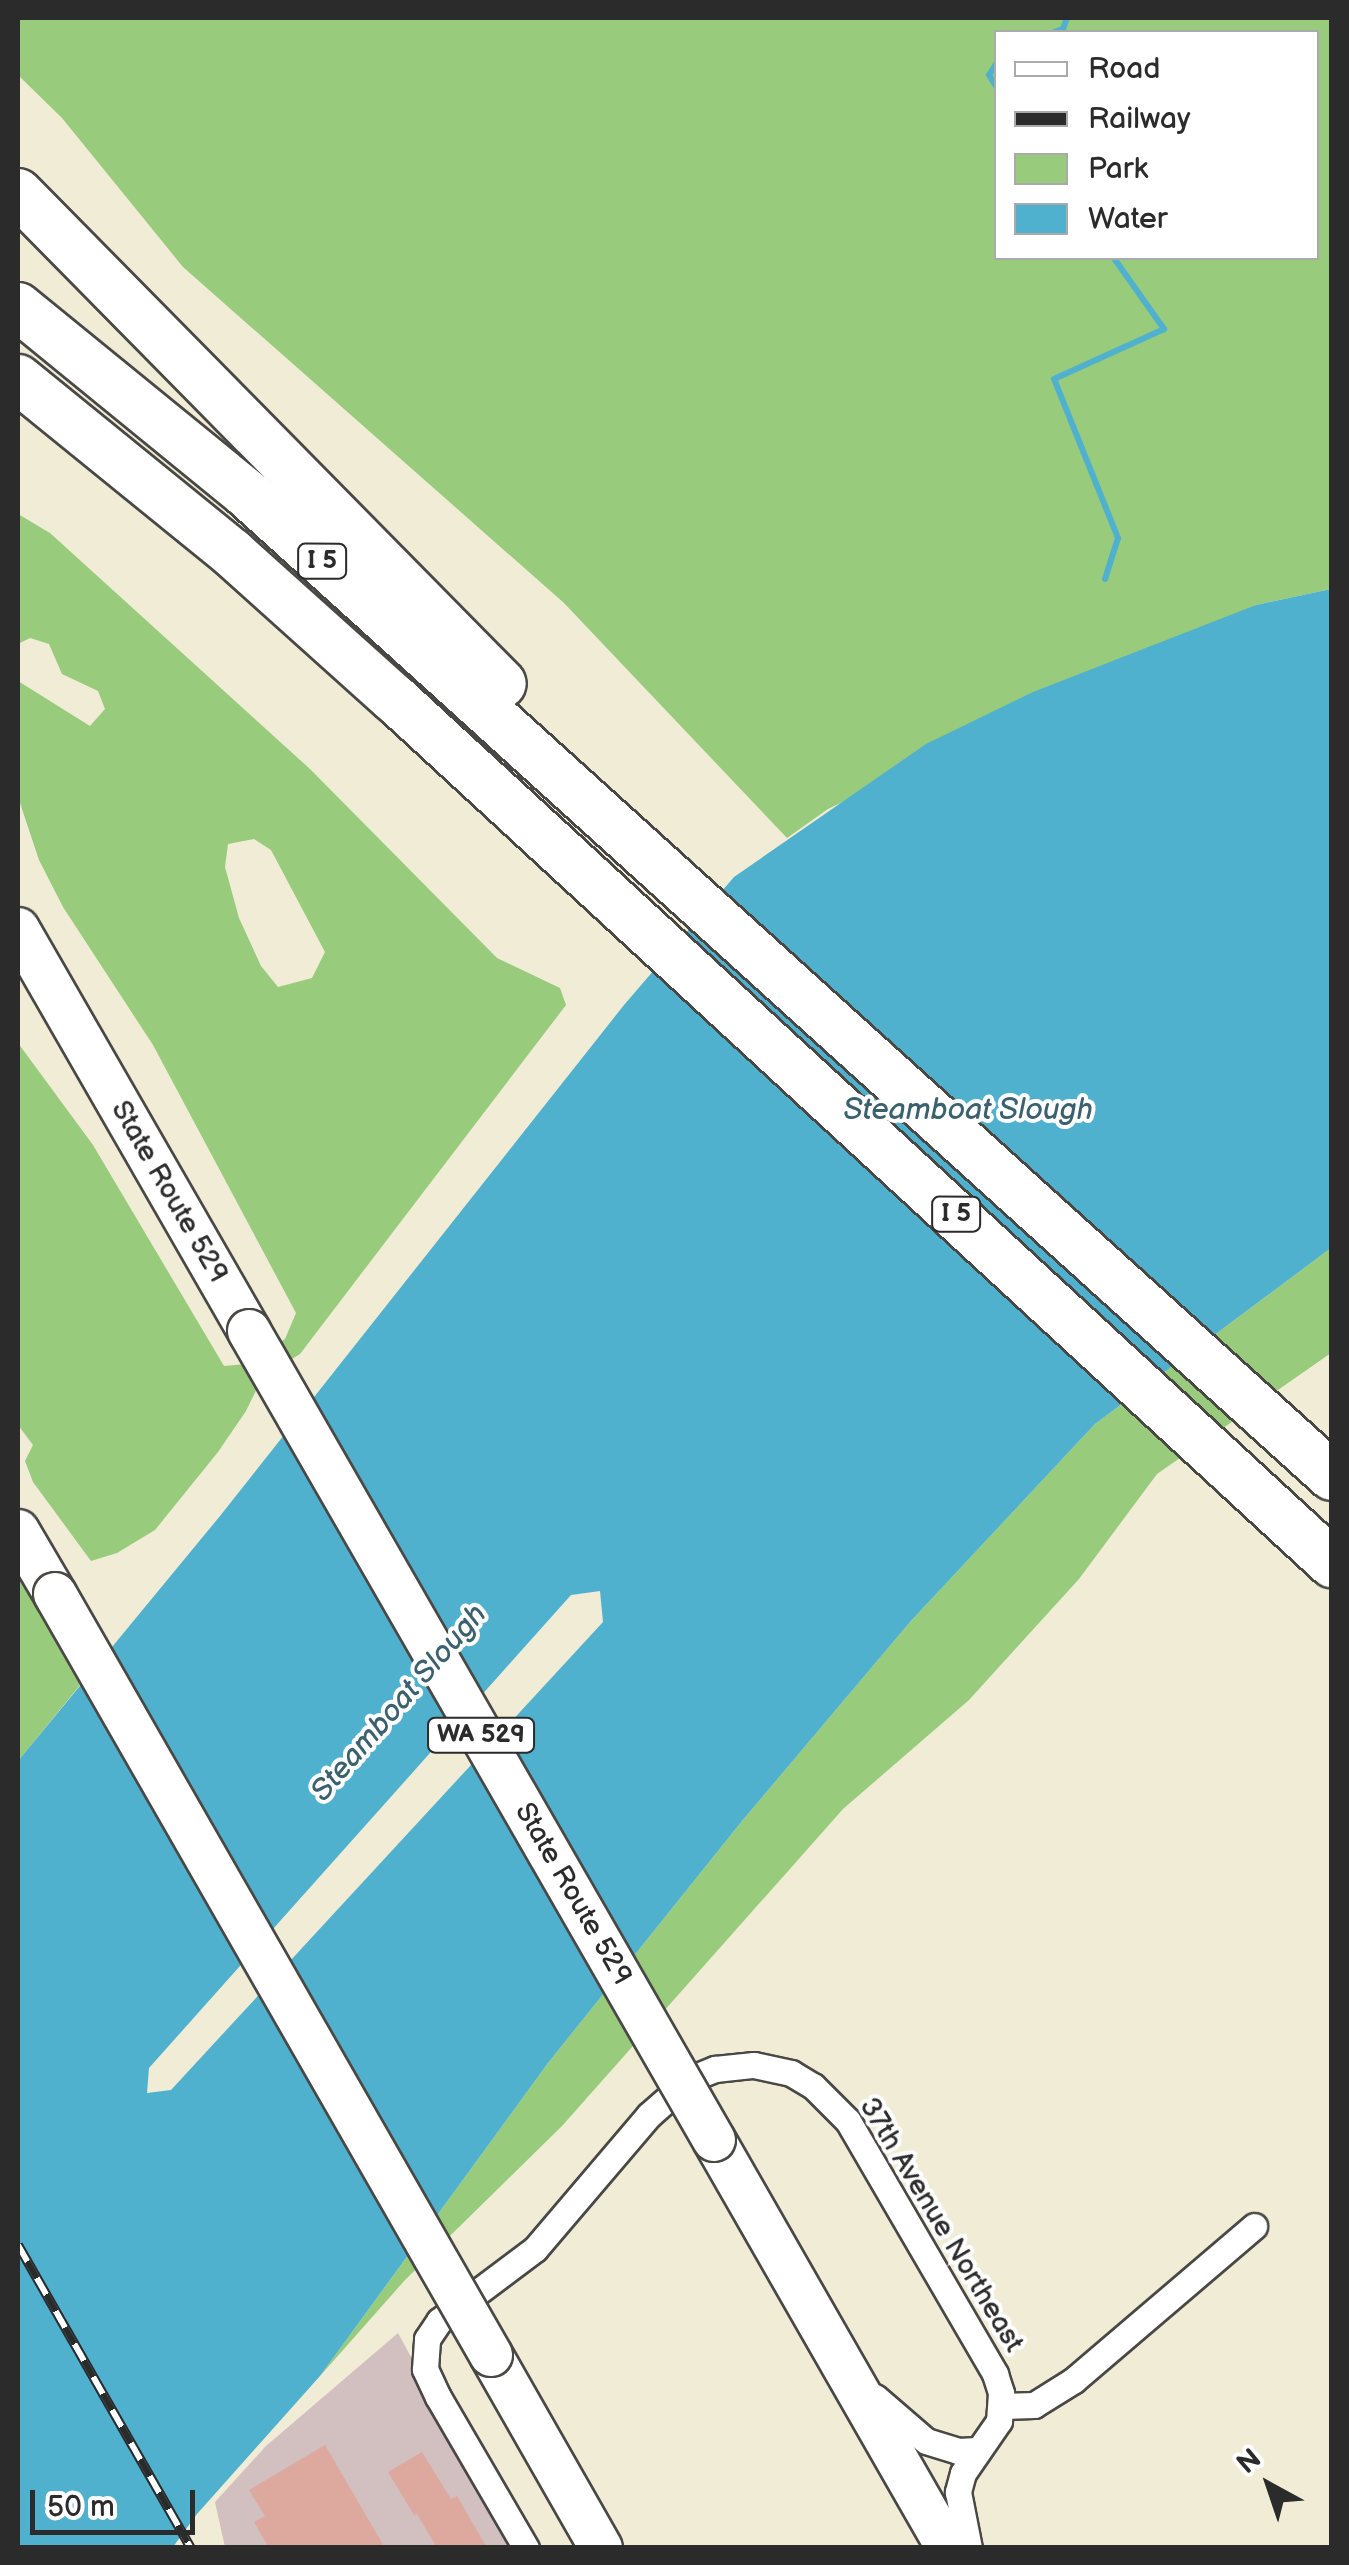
<!DOCTYPE html>
<style>
body{margin:0}
#map{position:relative;width:1349px;height:2565px;overflow:hidden;background:#f0ecd6;font-family:"Balsamiq Sans",sans-serif}
div>[style]{position:absolute}
.industrial>*{inset:0;background:#d2bfbf}
.green>*{inset:0;background:#98cb7c}
.water>*{inset:0;background:#50b1cf}
.pier>*{inset:0;background:#f0ecd6}
.stream>*{height:6px;margin:-3px;padding:0 3px;transform-origin:3px;border-radius:3px;background:#50b1cf}
.building>*{inset:0;background:#dda99f}
.roads{filter:drop-shadow(2px 0 #494845) drop-shadow(-2px 0 #494845) drop-shadow(0 2px #494845) drop-shadow(0 -2px #494845)}
.street>*{height:25px;margin:-12.5px;padding:0 12.5px;transform-origin:12.5px;border-radius:12.5px;background:#fff}
.primary>*{height:42px;margin:-21px;padding:0 21px;transform-origin:21px;border-radius:21px;background:#fff}
.highway>*{height:48px;margin:-24px;padding:0 24px;transform-origin:24px;border-radius:24px;background:#fff}
.rail>*{height:10px;margin-top:-5px;transform-origin:0;background:repeating-linear-gradient(90deg,#fff 0 19px,#2b2b2b 0 38px);box-sizing:border-box;border-block:2px solid #2b2b2b}
.bridges{filter:drop-shadow(2px 0 #494845) drop-shadow(-2px 0 #494845) drop-shadow(0 2px #494845) drop-shadow(0 -2px #494845)}
.primary-bridge>*{height:42px;margin:-21px;padding:0 21px;transform-origin:21px;border-radius:21px;background:#fff}
span{translate:-50% -50%;white-space:nowrap;text-align:center;line-height:1.15;-webkit-text-stroke:8px #fff;paint-order:stroke}
.shield-label span{padding:2px 8px;background:#fff;border:2px solid;border-radius:8px;-webkit-text-stroke-width:0}
.shield-label{font-size:25px;color:#2b2b2b;font-weight:700}
.street-label{font-size:28px;color:#2b2b2b}
.water-label{font-size:30px;color:#3a616d;font-style:italic}
.frame{position:absolute;inset:0;border:20px solid #2b2b2b;pointer-events:none}
.legend{position:absolute;left:994px;top:30px;width:325px;height:230px;box-sizing:border-box;background:#fff;border:2px solid #aaa;margin:0;padding:12px 18px;list-style:none;font-size:30px;color:#2b2b2b}
.legend li{display:flex;align-items:center;gap:20px;height:50px}
.legend b{width:50px;border:2px solid #aaa}
.north{position:absolute;left:1219px;top:2435px;width:100px;height:100px;-webkit-text-stroke:8px #fff;paint-order:stroke;rotate:320deg;font-size:28px;font-weight:700;line-height:40px;text-align:center;color:#2b2b2b}
.north::after{content:'';display:block;margin:auto;width:35px;height:45px;background:#2b2b2b;clip-path:polygon(50% 0,100% 100%,50% 72%,0 100%)}
.scale{position:absolute;left:30px;top:2490px;width:165px;height:45px;box-sizing:border-box;border:5px solid #2b2b2b;border-top:0;padding-left:12px;font-size:30px;line-height:35px;white-space:nowrap;color:#2b2b2b;-webkit-text-stroke:8px #fff;paint-order:stroke}
</style>
<div id="map">
<div class="industrial">
<div style="clip-path:polygon(398px 2333px,514px 2547px,225px 2547px,215px 2502px,266px 2446px)"></div>
</div>
<div class="green">
<div style="clip-path:polygon(evenodd,18px 18px,1331px 18px,1331px 589px,1256px 605px,828px 809px,787px 838px,564px 603px,183px 267px,62px 118px,18px 75px,18px 18px,996px 32px,1316px 32px,1316px 258px,996px 258px,996px 32px)"></div>
<div style="clip-path:polygon(evenodd,18px 514px,50px 533px,310px 769px,497px 958px,560px 988px,566px 1005px,300px 1354px,262px 1378px,246px 1411px,218px 1452px,155px 1530px,117px 1553px,91px 1561px,33px 1482px,25px 1461px,33px 1445px,18px 1425px,18px 1043px,93px 1145px,224px 1366px,246px 1364px,285px 1339px,296px 1313px,153px 1045px,63px 907px,39px 860px,18px 797px,18px 681px,90px 726px,105px 709px,98px 691px,62px 674px,49px 644px,30px 638px,18px 644px,18px 514px,254px 839px,271px 850px,325px 952px,312px 978px,278px 987px,261px 966px,239px 918px,225px 867px,228px 844px,254px 839px)"></div>
<div style="clip-path:polygon(1331px 1248px,1331px 1353px,1157px 1474px,1079px 1579px,969px 1700px,843px 1809px,562px 2126px,405px 2280px,320px 2376px,548px 2063px,742px 1821px,910px 1622px,1095px 1424px)"></div>
<div style="clip-path:polygon(18px 1576px,80px 1685px,18px 1761px)"></div>
</div>
<div class="water">
<div style="clip-path:polygon(1331px 589px,1331px 1248px,1095px 1424px,910px 1622px,742px 1821px,548px 2063px,320px 2376px,197px 2514px,173px 2547px,18px 2548px,18px 1761px,220px 1516px,624px 1005px,734px 877px,926px 744px,1033px 692px,1256px 605px)"></div>
</div>
<div class="pier">
<div style="clip-path:polygon(600px 1591px,603px 1622px,171px 2090px,147px 2093px,149px 2068px,571px 1595px)"></div>
</div>
<div class="stream">
<div style="left:1054px;top:32px;width:9px;rotate:-18deg"></div>
<div style="left:1063px;top:29px;width:12px;rotate:-70deg"></div>
<div style="left:996px;top:64px;width:13px;rotate:122deg"></div>
<div style="left:989px;top:75px;width:13px;rotate:58deg"></div>
<div style="left:1105px;top:579px;width:43px;rotate:-72.4deg"></div>
<div style="left:1118px;top:538px;width:171px;rotate:-111.9deg"></div>
<div style="left:1054px;top:379px;width:121px;rotate:-24.4deg"></div>
<div style="left:1164px;top:329px;width:87px;rotate:-125.2deg"></div>
</div>
<div class="building">
<div style="clip-path:polygon(325px 2445px,385px 2548px,269px 2548px,254px 2522px,265px 2516px,249px 2490px)"></div>
<div style="clip-path:polygon(422px 2452px,451px 2499px,457px 2496px,487px 2548px,437px 2548px,417px 2514px,414px 2515px,388px 2472px)"></div>
</div>
<div class="roads">
<div class="street">
<div style="left:875px;top:2397px;width:67px;rotate:40.8deg"></div>
<div style="left:926px;top:2441px;width:34px;rotate:17deg"></div>
<div style="left:958px;top:2451px;width:19px;rotate:-3deg"></div>
<div style="left:1002px;top:2406px;width:32px;rotate:-2deg"></div>
<div style="left:1034px;top:2405px;width:47px;rotate:-32deg"></div>
<div style="left:1074px;top:2380px;width:237px;rotate:-40.5deg"></div>
<div style="left:526px;top:2548px;width:175px;rotate:-120.2deg"></div>
<div style="left:438px;top:2397px;width:31px;rotate:-115deg"></div>
<div style="left:425px;top:2369px;width:30px;rotate:-86deg"></div>
<div style="left:427px;top:2339px;width:22px;rotate:-56deg"></div>
<div style="left:439px;top:2321px;width:120px;rotate:-36.9deg"></div>
<div style="left:535px;top:2249px;width:176px;rotate:-49.6deg"></div>
<div style="left:649px;top:2115px;width:55px;rotate:-41.3deg"></div>
<div style="left:690px;top:2079px;width:27px;rotate:-22deg"></div>
<div style="left:715px;top:2069px;width:39px;rotate:-6deg"></div>
<div style="left:754px;top:2065px;width:38px;rotate:12deg"></div>
<div style="left:791px;top:2073px;width:26px;rotate:31deg"></div>
<div style="left:813px;top:2086px;width:49px;rotate:45deg"></div>
<div style="left:848px;top:2121px;width:293px;rotate:59.8deg"></div>
<div style="left:995px;top:2374px;width:20px;rotate:72deg"></div>
<div style="left:1001px;top:2393px;width:28px;rotate:94deg"></div>
<div style="left:999px;top:2421px;width:63px;rotate:124.7deg"></div>
<div style="left:963px;top:2473px;width:20px;rotate:105deg"></div>
<div style="left:958px;top:2492px;width:57px;rotate:78.9deg"></div>
</div>
<div class="primary">
<div style="left:18px;top:929px;width:464px;rotate:60.1deg"></div>
<div style="left:18px;top:1531px;width:73px;rotate:59.6deg"></div>
<div style="left:714px;top:2140px;width:470px;rotate:60.2deg"></div>
<div style="left:491px;top:2355px;width:222px;rotate:60.3deg"></div>
</div>
<div class="highway">
<div style="left:18px;top:193px;width:689px;rotate:45.41deg"></div>
<div style="left:18px;top:307px;width:296px;rotate:39.2deg"></div>
<div style="left:247px;top:494px;width:1463px;rotate:42.15deg"></div>
<div style="left:18px;top:379px;width:276px;rotate:39.1deg"></div>
<div style="left:232px;top:553px;width:219px;rotate:41.9deg"></div>
<div style="left:395px;top:699px;width:1275px;rotate:42.68deg"></div>
</div>
</div>
<div class="rail">
<div style="left:18px;top:2245px;width:349px;rotate:60.3deg"></div>
</div>
<div class="bridges">
<div class="primary-bridge">
<div style="left:249px;top:1331px;width:933px;rotate:60.11deg"></div>
<div style="left:55px;top:1594px;width:877px;rotate:60.19deg"></div>
</div>
</div>
<div class="shield-label">
<span style="left:322px;top:561px">I 5</span>
<span style="left:956px;top:1214px">I 5</span>
<span style="left:481px;top:1735px">WA 529</span>
</div>
<div class="street-label">
<span style="left:169px;top:1192px;rotate:60deg">State Route 529</span>
<span style="left:573px;top:1894px;rotate:60deg">State Route 529</span>
<span style="left:941px;top:2225px;rotate:59deg">37th Avenue Northeast</span>
</div>
<div class="water-label">
<span style="left:968px;top:1110px">Steamboat Slough</span>
<span style="left:399px;top:1703px;rotate:-49deg">Steamboat Slough</span>
</div>
<div class="frame"></div>
<ul class="legend">
<li><b style="height:12px;background:#fff"></b>Road</li>
<li><b style="height:12px;background:#2b2b2b"></b>Railway</li>
<li><b style="height:28px;background:#98cb7c"></b>Park</li>
<li><b style="height:28px;background:#50b1cf"></b>Water</li>
</ul>
<div class="north">N</div>
<div class="scale">50 m</div>
</div>
